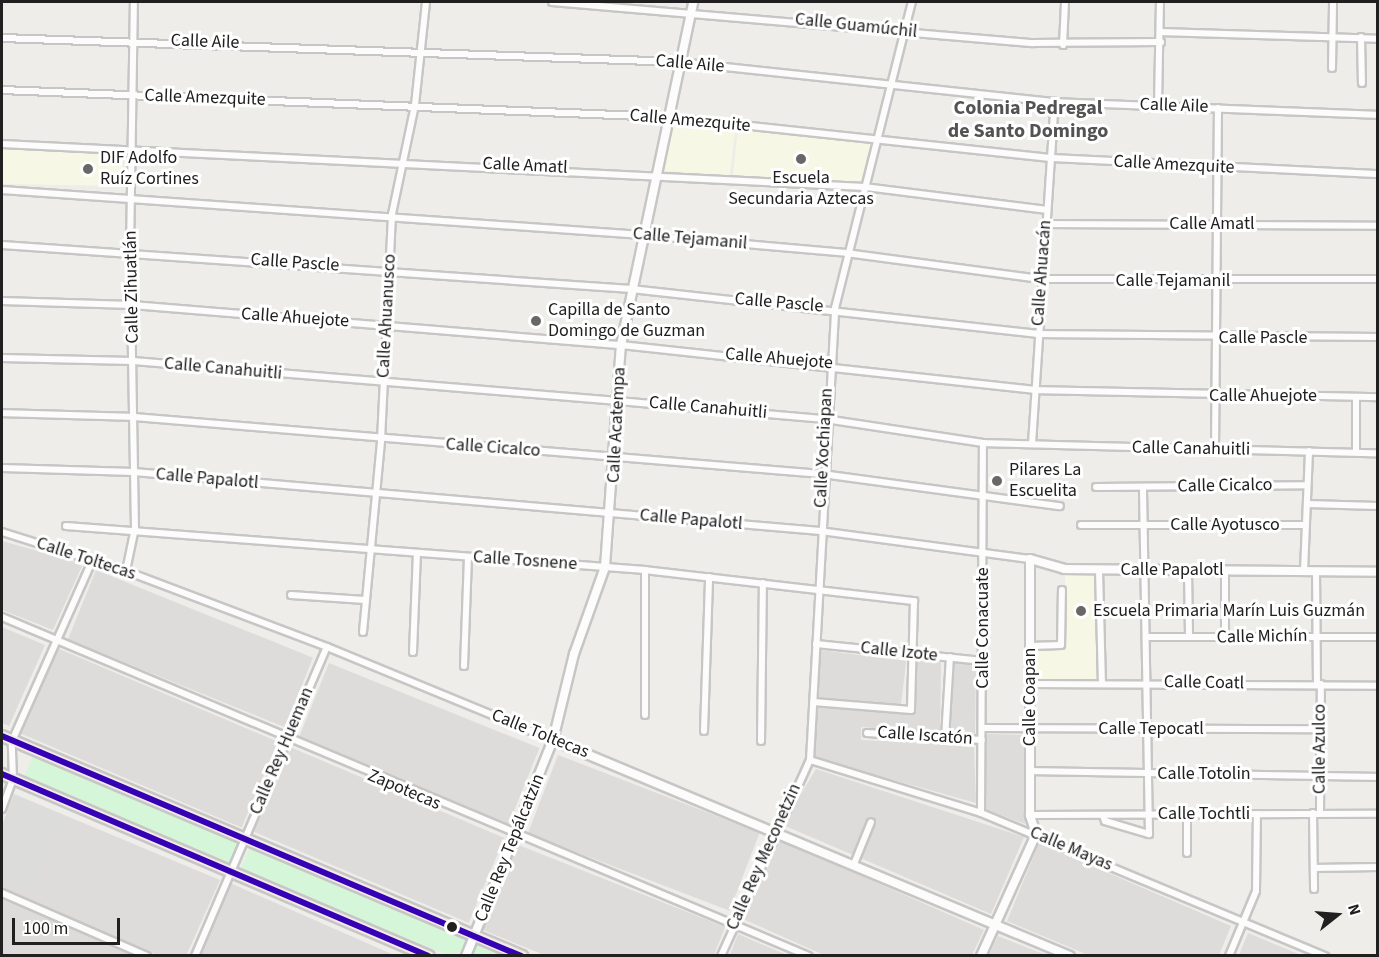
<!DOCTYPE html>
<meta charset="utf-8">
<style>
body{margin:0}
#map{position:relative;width:1379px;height:957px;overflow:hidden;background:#eeede9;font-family:"Source Sans 3",sans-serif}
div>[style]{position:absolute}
.residential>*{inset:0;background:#dddcda;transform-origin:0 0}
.education>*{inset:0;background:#f6f7e5;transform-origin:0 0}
.religious>*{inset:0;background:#dcdcda}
.park>*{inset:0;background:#d5f6d8;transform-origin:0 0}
.roads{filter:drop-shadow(2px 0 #c7c6c5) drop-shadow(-2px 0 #c7c6c5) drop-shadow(0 2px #c7c6c5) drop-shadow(0 -2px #c7c6c5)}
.minor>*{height:6px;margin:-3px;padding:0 3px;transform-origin:3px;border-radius:3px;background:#fcfcfc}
.tertiary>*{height:8px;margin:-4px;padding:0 4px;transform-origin:4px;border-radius:4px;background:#fcfcfc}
.primary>*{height:10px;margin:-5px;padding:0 5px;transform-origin:5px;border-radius:5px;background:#f1ede6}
.bus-1>*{height:6px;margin:-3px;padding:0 3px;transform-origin:3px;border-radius:3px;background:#3600b5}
.dots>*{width:16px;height:16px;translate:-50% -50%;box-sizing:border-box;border:3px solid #fff;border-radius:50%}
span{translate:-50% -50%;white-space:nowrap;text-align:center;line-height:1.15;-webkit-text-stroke:6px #fff;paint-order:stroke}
.street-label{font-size:18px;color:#202020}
.poi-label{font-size:18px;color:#202020}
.left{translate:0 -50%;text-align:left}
.neighbourhood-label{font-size:20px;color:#535353;font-weight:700}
.frame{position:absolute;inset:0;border:3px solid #202020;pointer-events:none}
.north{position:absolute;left:1307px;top:885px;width:60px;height:60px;-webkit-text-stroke:4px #fff;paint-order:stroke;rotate:73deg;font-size:16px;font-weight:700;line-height:24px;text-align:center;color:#202020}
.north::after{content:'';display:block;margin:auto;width:21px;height:27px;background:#202020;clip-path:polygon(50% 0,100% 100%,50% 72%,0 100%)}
.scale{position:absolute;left:12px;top:918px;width:108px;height:27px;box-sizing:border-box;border:3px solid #202020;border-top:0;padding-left:8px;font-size:18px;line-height:21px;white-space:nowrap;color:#202020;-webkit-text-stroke:4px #fff;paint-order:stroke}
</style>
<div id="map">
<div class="residential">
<div style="clip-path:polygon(2px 541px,83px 564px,53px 630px,2px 610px)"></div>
<div style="left:96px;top:570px;width:234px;height:75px;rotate:22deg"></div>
<div style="clip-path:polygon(2px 627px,45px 645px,9px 726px,2px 723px)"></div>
<div style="left:57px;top:648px;width:240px;height:93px;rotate:23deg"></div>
<div style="left:819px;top:650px;width:88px;height:47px;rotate:7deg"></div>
<div style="clip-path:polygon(917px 660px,941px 662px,940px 733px,861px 727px,861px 740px,974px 745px,976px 803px,815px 758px,816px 706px,916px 715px)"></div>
<div style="clip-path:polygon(955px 662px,976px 665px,975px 735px,949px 734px)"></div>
<div style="left:329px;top:663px;width:227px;height:82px;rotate:22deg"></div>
<div style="clip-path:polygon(987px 734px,1024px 735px,1025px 824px,985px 809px)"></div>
<div style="left:290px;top:747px;width:233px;height:92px;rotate:23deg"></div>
<div style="left:558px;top:755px;width:216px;height:84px;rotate:21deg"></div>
<div style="clip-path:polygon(816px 769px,1024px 837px,991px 914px,783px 825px)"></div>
<div style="clip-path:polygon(14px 794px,220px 880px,186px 956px,157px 955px,2px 889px,2px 825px)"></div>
<div style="clip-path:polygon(778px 839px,984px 930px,972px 955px,824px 955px,743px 919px)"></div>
<div style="clip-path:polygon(1039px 843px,1231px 926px,1219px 955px,1088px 955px,1007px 921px)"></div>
<div style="clip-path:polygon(516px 844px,725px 927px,714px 955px,544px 955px,483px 930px)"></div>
<div style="clip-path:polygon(230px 883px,394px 955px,199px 955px)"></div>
<div style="clip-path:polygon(2px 899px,132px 955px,2px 955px)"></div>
<div style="clip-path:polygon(1248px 933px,1301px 955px,1239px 955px)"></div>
<div style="clip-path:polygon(738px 934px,787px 955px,730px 955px)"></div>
<div style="clip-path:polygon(998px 936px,1046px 955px,989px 955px)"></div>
</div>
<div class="education">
<div style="left:669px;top:120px;width:67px;height:51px;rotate:7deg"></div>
<div style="clip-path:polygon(738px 128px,872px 144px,863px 184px,733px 175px)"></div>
<div style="left:2px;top:148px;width:121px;height:36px;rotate:1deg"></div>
<div style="clip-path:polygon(1096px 574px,1098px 680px,1034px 681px,1033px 648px,1067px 648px,1065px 575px)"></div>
</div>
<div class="religious">
<div style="clip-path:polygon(18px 798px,63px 817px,30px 891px,2px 880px,2px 838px)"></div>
</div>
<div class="park">
<div style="left:34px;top:754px;width:223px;height:24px;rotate:23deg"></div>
<div style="clip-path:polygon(250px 847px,463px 937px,467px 950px,448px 955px,240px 871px)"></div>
<div style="clip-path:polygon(473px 941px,507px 955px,469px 955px)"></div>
</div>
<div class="roads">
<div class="minor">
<div style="left:552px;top:2px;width:483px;rotate:4.9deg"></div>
<div style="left:1033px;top:43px;width:128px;rotate:-0.4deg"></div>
<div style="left:1160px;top:32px;width:218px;rotate:1.8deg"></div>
<div style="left:1361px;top:37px;width:46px;rotate:88.8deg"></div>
<div style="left:2px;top:38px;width:677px;rotate:2.03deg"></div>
<div style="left:679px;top:62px;width:378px;rotate:6.1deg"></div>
<div style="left:1055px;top:102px;width:323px;rotate:2.3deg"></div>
<div style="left:1063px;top:45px;width:43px;rotate:-87.3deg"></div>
<div style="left:1332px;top:68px;width:66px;rotate:-89.1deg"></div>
<div style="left:2px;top:90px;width:666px;rotate:2.33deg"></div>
<div style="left:667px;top:117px;width:385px;rotate:6.1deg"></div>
<div style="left:1050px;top:158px;width:328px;rotate:2.8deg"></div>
<div style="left:1158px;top:105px;width:103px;rotate:-88.9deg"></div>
<div style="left:2px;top:144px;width:864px;rotate:2.85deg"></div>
<div style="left:865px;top:187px;width:183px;rotate:7.2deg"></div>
<div style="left:2px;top:190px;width:642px;rotate:4.02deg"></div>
<div style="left:642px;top:235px;width:205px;rotate:5deg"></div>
<div style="left:846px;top:253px;width:198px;rotate:7.6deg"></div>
<div style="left:1042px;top:279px;width:336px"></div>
<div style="left:1046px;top:224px;width:332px;rotate:0.3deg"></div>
<div style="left:2px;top:245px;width:631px;rotate:4deg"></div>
<div style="left:631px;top:289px;width:408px;rotate:6.3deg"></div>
<div style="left:1037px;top:334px;width:341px;rotate:0.5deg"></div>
<div style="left:2px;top:301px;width:130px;rotate:1.8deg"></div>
<div style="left:132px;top:305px;width:491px;rotate:4.7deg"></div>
<div style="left:621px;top:345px;width:415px;rotate:6.2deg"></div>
<div style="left:1034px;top:390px;width:344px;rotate:1.2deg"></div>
<div style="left:2px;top:358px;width:131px;rotate:1.3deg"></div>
<div style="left:133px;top:361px;width:487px;rotate:4.7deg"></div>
<div style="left:618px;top:401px;width:208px;rotate:5deg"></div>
<div style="left:825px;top:419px;width:160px;rotate:8.6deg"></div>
<div style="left:983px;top:443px;width:395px;rotate:1.5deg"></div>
<div style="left:1356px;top:397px;width:55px;rotate:90deg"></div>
<div style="left:2px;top:413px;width:132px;rotate:1.7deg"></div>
<div style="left:134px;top:417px;width:690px;rotate:4.74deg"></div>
<div style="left:822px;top:474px;width:240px;rotate:7.7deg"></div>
<div style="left:1032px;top:444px;width:343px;rotate:-86.2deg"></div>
<div style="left:1215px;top:450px;width:342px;rotate:-89.5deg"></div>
<div style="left:2px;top:468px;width:132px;rotate:1.7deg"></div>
<div style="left:134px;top:472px;width:689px;rotate:4.92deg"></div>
<div style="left:820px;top:531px;width:212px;rotate:7.6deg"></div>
<div style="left:1096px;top:487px;width:211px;rotate:-0.5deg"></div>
<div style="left:1307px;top:504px;width:71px;rotate:1.6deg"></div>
<div style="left:1081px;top:525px;width:225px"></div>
<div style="left:66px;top:526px;width:581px;rotate:4.35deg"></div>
<div style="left:645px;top:570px;width:271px;rotate:6.6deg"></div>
<div style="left:914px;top:601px;width:109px;rotate:91.6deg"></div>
<div style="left:911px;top:710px;width:98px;rotate:-175.3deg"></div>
<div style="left:2px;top:532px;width:130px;rotate:17.5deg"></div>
<div style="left:126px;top:571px;width:215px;rotate:20.7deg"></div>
<div style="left:327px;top:647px;width:244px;rotate:22.4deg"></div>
<div style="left:1099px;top:570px;width:113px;rotate:88.5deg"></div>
<div style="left:126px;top:571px;width:44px;rotate:-78.2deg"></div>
<div style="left:135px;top:528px;width:277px;rotate:-91deg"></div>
<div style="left:130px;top:251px;width:249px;rotate:-89.1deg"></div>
<div style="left:1188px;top:571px;width:66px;rotate:89.1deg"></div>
<div style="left:1304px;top:571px;width:120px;rotate:-87.6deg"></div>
<div style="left:1316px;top:571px;width:113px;rotate:89.5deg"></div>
<div style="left:291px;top:595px;width:74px;rotate:3.9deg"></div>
<div style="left:2px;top:617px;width:875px;rotate:22.79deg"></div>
<div style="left:363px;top:632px;width:193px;rotate:-84.6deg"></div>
<div style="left:381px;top:440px;width:226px;rotate:-87.2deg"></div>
<div style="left:392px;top:214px;width:111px;rotate:-78.1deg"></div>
<div style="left:415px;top:105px;width:104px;rotate:-83.9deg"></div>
<div style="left:1146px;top:637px;width:232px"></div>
<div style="left:1225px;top:637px;width:66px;rotate:-90deg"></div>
<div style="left:816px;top:644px;width:168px;rotate:5.8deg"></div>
<div style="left:1030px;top:646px;width:31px;rotate:-2deg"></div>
<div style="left:1061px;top:645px;width:55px;rotate:-89deg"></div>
<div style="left:413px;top:652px;width:99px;rotate:-87.7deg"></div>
<div style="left:464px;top:666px;width:109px;rotate:-87.9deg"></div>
<div style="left:1030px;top:684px;width:348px;rotate:0.3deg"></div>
<div style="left:645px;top:715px;width:145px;rotate:-90deg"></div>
<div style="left:982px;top:728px;width:338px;rotate:0.2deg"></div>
<div style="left:704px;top:731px;width:154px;rotate:-88.1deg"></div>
<div style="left:867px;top:733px;width:115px;rotate:3.5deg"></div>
<div style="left:945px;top:738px;width:81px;rotate:-86.5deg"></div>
<div style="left:761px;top:741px;width:158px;rotate:-89.3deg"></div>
<div style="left:810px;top:760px;width:179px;rotate:17.2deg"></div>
<div style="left:981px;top:813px;width:373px;rotate:22.6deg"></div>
<div style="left:1031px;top:771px;width:347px;rotate:1deg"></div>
<div style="left:2px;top:809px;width:32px;rotate:-70deg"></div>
<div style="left:13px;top:779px;width:38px;rotate:-92deg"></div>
<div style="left:12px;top:741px;width:197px;rotate:-66deg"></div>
<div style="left:981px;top:813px;width:370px;rotate:-89.7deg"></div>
<div style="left:1313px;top:813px;width:76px;rotate:89.2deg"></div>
<div style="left:1320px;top:813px;width:129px;rotate:-89.6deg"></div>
<div style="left:1030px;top:815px;width:348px;rotate:-0.2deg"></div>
<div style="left:1103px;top:815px;width:6px;rotate:72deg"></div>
<div style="left:1105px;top:821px;width:46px;rotate:16.5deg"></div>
<div style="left:1149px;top:834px;width:347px;rotate:-91deg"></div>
<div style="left:1187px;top:853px;width:39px;rotate:-90deg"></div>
<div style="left:854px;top:864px;width:45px;rotate:-68deg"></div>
<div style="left:1314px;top:868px;width:64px;rotate:-0.9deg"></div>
<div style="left:2px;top:893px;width:158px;rotate:23.5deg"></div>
<div style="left:195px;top:956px;width:336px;rotate:-66.9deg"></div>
<div style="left:721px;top:956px;width:215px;rotate:-65.6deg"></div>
<div style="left:810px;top:760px;width:453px;rotate:-86.8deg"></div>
<div style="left:835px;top:308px;width:316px;rotate:-75.9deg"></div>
<div style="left:1229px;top:956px;width:70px;rotate:-67.4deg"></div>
<div style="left:1256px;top:891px;width:77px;rotate:-89.3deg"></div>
</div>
<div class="tertiary">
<div style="left:1030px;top:559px;width:35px;rotate:16deg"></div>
<div style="left:1064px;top:569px;width:314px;rotate:0.5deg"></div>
<div style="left:553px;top:740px;width:560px;rotate:22.67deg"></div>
<div style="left:466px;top:956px;width:233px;rotate:-68.1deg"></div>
<div style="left:553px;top:740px;width:89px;rotate:-76.3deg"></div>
<div style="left:574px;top:654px;width:92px;rotate:-70.4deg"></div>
<div style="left:605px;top:567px;width:223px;rotate:-85.9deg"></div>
<div style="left:621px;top:345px;width:350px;rotate:-78.1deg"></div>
<div style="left:981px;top:956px;width:134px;rotate:-65.7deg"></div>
<div style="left:1036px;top:834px;width:20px;rotate:-108deg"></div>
<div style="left:1030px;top:815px;width:256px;rotate:-90deg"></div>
</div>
<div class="primary">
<div style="left:2px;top:736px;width:565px;rotate:22.93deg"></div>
<div style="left:2px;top:774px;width:464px;rotate:23.1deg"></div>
</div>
</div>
<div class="bus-1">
<div style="left:2px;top:736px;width:564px;rotate:22.97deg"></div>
<div style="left:2px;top:774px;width:463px;rotate:23.1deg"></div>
</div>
<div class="dots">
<div style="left:801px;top:159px;background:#686866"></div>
<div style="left:88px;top:169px;background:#686866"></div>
<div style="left:536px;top:321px;background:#686866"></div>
<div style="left:997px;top:481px;background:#686866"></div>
<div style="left:1081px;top:611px;background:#686866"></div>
<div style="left:452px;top:927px;background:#202020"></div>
</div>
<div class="street-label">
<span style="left:856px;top:26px;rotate:6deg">Calle Guamúchil</span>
<span style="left:205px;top:42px;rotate:2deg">Calle Aile</span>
<span style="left:690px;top:64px;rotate:5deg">Calle Aile</span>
<span style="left:205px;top:98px;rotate:2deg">Calle Amezquite</span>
<span style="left:1174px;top:106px;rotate:2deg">Calle Aile</span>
<span style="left:690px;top:121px;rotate:5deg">Calle Amezquite</span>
<span style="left:1174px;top:165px;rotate:3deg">Calle Amezquite</span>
<span style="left:525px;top:166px;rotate:3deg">Calle Amatl</span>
<span style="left:1212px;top:224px">Calle Amatl</span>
<span style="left:690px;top:239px;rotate:5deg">Calle Tejamanil</span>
<span style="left:295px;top:263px;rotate:4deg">Calle Pascle</span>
<span style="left:1042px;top:273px;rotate:-86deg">Calle Ahuacán</span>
<span style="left:1173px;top:281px">Calle Tejamanil</span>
<span style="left:132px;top:287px;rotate:-91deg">Calle Zihuatlán</span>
<span style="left:779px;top:303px;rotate:5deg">Calle Pascle</span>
<span style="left:387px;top:316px;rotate:-87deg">Calle Ahuanusco</span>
<span style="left:295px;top:318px;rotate:4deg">Calle Ahuejote</span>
<span style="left:1263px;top:338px">Calle Pascle</span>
<span style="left:779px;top:359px;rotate:5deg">Calle Ahuejote</span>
<span style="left:223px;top:369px;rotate:5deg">Calle Canahuitli</span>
<span style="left:1263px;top:396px">Calle Ahuejote</span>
<span style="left:708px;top:408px;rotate:5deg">Calle Canahuitli</span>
<span style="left:617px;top:425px;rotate:-87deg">Calle Acatempa</span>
<span style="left:493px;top:448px;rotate:4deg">Calle Cicalco</span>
<span style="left:824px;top:448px;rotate:-87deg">Calle Xochiapan</span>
<span style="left:1191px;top:449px;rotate:1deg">Calle Canahuitli</span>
<span style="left:207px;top:479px;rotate:5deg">Calle Papalotl</span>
<span style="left:1225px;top:486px;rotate:-1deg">Calle Cicalco</span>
<span style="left:691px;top:520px;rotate:5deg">Calle Papalotl</span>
<span style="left:1225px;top:525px">Calle Ayotusco</span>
<span style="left:86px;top:559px;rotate:18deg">Calle Toltecas</span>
<span style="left:525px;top:561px;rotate:4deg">Calle Tosnene</span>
<span style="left:1172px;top:570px">Calle Papalotl</span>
<span style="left:983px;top:628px;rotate:-90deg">Calle Conacuate</span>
<span style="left:1262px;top:637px;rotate:-1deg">Calle Michín</span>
<span style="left:899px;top:652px;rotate:6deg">Calle Izote</span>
<span style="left:1204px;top:683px;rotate:1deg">Calle Coatl</span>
<span style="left:1030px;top:697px;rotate:-90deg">Calle Coapan</span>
<span style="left:1151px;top:729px">Calle Tepocatl</span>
<span style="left:540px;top:734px;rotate:22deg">Calle Toltecas</span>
<span style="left:925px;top:736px;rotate:4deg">Calle Iscatón</span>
<span style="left:1320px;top:749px;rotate:-90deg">Calle Azulco</span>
<span style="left:282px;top:751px;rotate:-67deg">Calle Rey Hueman</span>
<span style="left:1204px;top:774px">Calle Totolin</span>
<span style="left:404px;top:790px;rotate:23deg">Zapotecas</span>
<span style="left:1204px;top:814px">Calle Tochtli</span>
<span style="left:510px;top:848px;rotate:-68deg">Calle Rey Tepálcatzin</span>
<span style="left:1071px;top:849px;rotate:23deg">Calle Mayas</span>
<span style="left:764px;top:857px;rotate:-66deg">Calle Rey Meconetzin</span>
</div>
<div class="poi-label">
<span class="left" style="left:100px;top:169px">DIF Adolfo<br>Ruíz Cortines</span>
<span style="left:801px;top:189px">Escuela<br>Secundaria Aztecas</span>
<span class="left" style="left:548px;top:321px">Capilla de Santo<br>Domingo de Guzman</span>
<span class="left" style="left:1009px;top:481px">Pilares La<br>Escuelita</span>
<span class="left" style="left:1093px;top:611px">Escuela Primaria Marín Luis Guzmán</span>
</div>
<div class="neighbourhood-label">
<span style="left:1028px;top:120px">Colonia Pedregal<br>de Santo Domingo</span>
</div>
<div class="frame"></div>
<div class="north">N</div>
<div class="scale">100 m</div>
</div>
